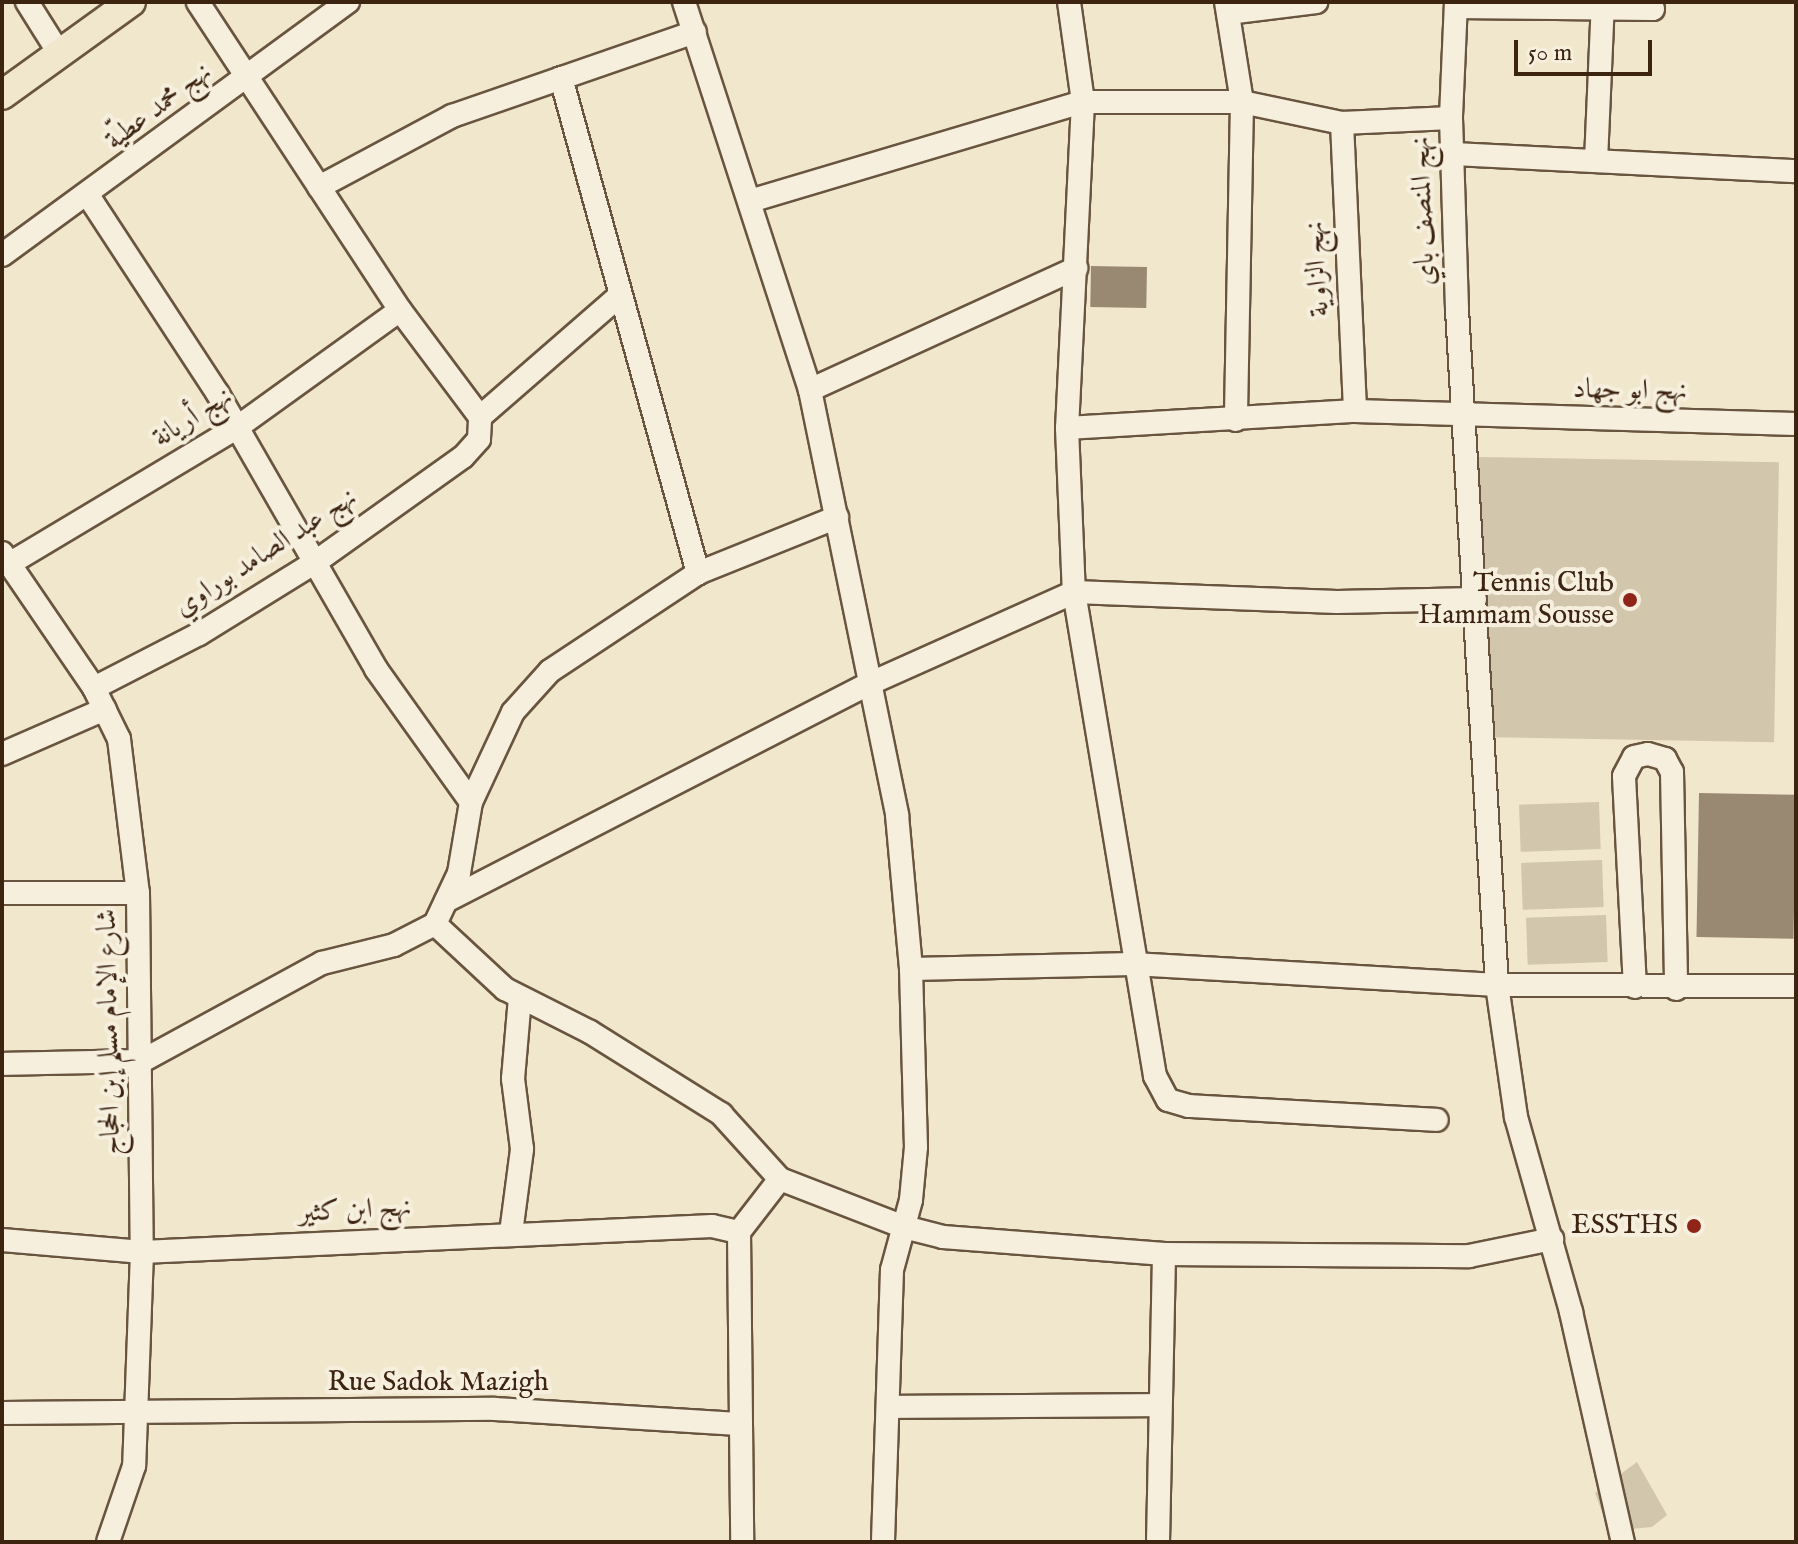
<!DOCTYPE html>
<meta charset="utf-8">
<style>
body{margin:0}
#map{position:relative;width:1798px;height:1544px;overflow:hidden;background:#f1e7cd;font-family:"IM FELL English",Amiri,serif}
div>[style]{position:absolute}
.green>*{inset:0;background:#d2c6ad;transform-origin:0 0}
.building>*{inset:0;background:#9a8972;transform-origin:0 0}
.roads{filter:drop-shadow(2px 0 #69553f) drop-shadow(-2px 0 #69553f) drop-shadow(0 2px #69553f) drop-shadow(0 -2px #69553f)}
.minor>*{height:22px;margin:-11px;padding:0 11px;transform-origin:11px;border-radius:11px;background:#f6efde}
.major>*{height:28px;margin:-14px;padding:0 14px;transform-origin:14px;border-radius:14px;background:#f1e7cd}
.dots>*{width:22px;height:22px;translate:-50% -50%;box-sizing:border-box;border:4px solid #f6efde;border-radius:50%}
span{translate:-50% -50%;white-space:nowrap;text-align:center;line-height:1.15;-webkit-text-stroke:8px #f6efde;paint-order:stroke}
.street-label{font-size:28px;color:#3c2410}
.poi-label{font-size:28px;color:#3c2410}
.right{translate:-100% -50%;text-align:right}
.frame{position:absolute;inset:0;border:4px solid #3c2410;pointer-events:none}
.scale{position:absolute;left:1514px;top:40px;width:138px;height:36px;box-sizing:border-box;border:4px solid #3c2410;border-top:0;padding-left:10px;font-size:24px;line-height:28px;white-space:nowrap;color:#3c2410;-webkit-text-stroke:6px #f6efde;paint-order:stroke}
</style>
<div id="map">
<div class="green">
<div style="left:1479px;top:457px;width:300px;height:280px;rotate:1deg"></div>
<div style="left:1599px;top:802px;width:47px;height:80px;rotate:88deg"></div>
<div style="left:1602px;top:860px;width:47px;height:81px;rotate:88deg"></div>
<div style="left:1606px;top:915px;width:47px;height:80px;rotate:88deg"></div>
<div style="clip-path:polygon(1637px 1462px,1667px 1515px,1652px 1527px,1609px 1531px,1595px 1493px)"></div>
</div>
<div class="building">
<div style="left:1091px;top:266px;width:56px;height:41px;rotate:1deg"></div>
<div style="left:1699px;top:793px;width:97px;height:144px;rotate:1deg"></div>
</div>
<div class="roads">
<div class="minor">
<div style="left:27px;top:2px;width:60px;rotate:57.9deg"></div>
<div style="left:684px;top:2px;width:408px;rotate:72deg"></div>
<div style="left:810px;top:390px;width:434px;rotate:78.4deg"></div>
<div style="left:897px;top:815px;width:155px;rotate:84.8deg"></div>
<div style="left:911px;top:969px;width:178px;rotate:88.4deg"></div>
<div style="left:916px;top:1147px;width:53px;rotate:95.4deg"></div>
<div style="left:911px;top:1200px;width:73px;rotate:105.2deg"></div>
<div style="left:892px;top:1270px;width:272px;rotate:91.9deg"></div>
<div style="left:1069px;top:2px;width:101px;rotate:82deg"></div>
<div style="left:1083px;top:102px;width:326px;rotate:92.8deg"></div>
<div style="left:1067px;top:428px;width:164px;rotate:87.6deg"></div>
<div style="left:1074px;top:592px;width:491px;rotate:80.5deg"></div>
<div style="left:1155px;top:1076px;width:27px;rotate:62deg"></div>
<div style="left:1168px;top:1100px;width:22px;rotate:16deg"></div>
<div style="left:1189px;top:1106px;width:248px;rotate:3.2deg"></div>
<div style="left:1226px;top:2px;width:101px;rotate:80.9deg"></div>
<div style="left:1242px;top:102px;width:318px;rotate:91.1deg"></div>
<div style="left:1456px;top:2px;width:116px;rotate:92.5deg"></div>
<div style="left:1451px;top:118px;width:192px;rotate:88.2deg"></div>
<div style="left:1457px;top:310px;width:676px;rotate:86.61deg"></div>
<div style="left:1497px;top:985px;width:299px;rotate:0.2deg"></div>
<div style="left:1456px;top:7px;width:197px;rotate:0.6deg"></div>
<div style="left:1228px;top:13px;width:89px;rotate:-7.1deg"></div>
<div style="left:561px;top:78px;width:514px;rotate:74.53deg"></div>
<div style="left:1342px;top:123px;width:288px;rotate:87.4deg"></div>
<div style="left:1455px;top:154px;width:341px;rotate:2.9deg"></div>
<div style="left:1596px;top:161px;width:159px;rotate:-87.5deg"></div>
<div style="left:319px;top:187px;width:151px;rotate:-28.1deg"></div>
<div style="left:452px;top:116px;width:257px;rotate:-19.1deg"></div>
<div style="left:89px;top:197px;width:235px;rotate:56.8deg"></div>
<div style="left:218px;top:394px;width:317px;rotate:60.1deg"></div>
<div style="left:376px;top:669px;width:163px;rotate:54.5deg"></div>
<div style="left:750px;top:201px;width:347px;rotate:-16.6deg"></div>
<div style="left:1083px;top:102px;width:159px"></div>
<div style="left:1242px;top:102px;width:102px;rotate:11.9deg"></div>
<div style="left:1342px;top:123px;width:109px;rotate:-2.6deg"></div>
<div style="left:2px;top:255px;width:429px;rotate:-36.2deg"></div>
<div style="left:810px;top:390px;width:293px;rotate:-24.6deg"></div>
<div style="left:480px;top:417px;width:184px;rotate:-41deg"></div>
<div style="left:1067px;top:428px;width:289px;rotate:-3.4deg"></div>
<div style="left:1355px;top:411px;width:441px;rotate:1.7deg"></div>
<div style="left:2px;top:553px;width:163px;rotate:55.7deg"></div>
<div style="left:94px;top:688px;width:57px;rotate:63.9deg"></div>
<div style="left:119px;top:739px;width:155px;rotate:83deg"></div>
<div style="left:138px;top:893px;width:359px;rotate:89.4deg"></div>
<div style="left:142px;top:1252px;width:214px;rotate:92.1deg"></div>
<div style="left:134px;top:1466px;width:80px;rotate:108.9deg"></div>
<div style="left:9px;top:564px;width:263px;rotate:-30.9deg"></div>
<div style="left:235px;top:429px;width:203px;rotate:-35.8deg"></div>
<div style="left:94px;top:688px;width:118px;rotate:-27.2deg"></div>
<div style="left:199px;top:634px;width:139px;rotate:-31.7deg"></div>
<div style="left:317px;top:561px;width:179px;rotate:-35.5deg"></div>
<div style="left:463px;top:457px;width:24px;rotate:-48deg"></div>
<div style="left:479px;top:439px;width:22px;rotate:-87deg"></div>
<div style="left:480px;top:417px;width:134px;rotate:-126.8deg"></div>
<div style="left:400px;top:310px;width:368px;rotate:-123.3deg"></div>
<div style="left:2px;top:754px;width:112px;rotate:-23.6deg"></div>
<div style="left:2px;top:893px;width:136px"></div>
<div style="left:446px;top:901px;width:478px;rotate:-27.2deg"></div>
<div style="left:871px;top:683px;width:222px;rotate:-24.1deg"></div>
<div style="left:1074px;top:592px;width:263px;rotate:2.2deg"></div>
<div style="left:1337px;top:602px;width:138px;rotate:-1.2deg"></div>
<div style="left:435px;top:924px;width:96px;rotate:42.9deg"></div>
<div style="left:505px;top:989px;width:95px;rotate:26.8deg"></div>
<div style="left:590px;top:1032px;width:155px;rotate:32deg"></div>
<div style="left:721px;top:1114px;width:88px;rotate:47.8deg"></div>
<div style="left:780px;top:1179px;width:133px;rotate:21.2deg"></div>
<div style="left:904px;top:1227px;width:40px;rotate:14.4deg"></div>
<div style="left:943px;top:1237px;width:222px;rotate:4.4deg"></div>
<div style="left:1164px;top:1254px;width:305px;rotate:0.4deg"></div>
<div style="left:1469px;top:1256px;width:85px;rotate:-11.6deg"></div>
<div style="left:911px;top:969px;width:222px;rotate:-1.3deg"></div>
<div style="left:1133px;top:964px;width:365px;rotate:3.3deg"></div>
<div style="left:1497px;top:985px;width:133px;rotate:81.8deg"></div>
<div style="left:1516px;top:1117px;width:203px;rotate:74.2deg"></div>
<div style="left:1571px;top:1312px;width:236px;rotate:77.3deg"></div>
<div style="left:1635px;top:987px;width:211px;rotate:-93deg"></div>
<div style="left:1624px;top:776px;width:21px;rotate:-62deg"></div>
<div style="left:1634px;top:757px;width:14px;rotate:-12deg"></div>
<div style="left:1648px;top:754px;width:18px;rotate:16deg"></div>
<div style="left:1665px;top:759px;width:15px;rotate:62deg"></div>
<div style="left:1672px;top:772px;width:217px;rotate:88.9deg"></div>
<div style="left:2px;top:1064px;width:140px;rotate:-1.2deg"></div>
<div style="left:142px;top:1061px;width:205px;rotate:-28.6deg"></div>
<div style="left:322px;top:963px;width:74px;rotate:-14deg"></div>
<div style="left:394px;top:945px;width:46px;rotate:-27.1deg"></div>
<div style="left:435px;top:924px;width:56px;rotate:-64.8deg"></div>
<div style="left:459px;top:873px;width:72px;rotate:-80.4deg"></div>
<div style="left:471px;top:802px;width:99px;rotate:-65deg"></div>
<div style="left:513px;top:712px;width:55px;rotate:-47.9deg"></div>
<div style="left:550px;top:671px;width:178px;rotate:-33.5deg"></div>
<div style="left:698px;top:573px;width:150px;rotate:-21.9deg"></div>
<div style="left:739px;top:1232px;width:67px;rotate:-52.3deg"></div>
<div style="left:511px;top:1233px;width:85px;rotate:-82.5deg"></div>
<div style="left:522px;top:1149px;width:71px;rotate:-97.3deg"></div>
<div style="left:513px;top:1079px;width:82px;rotate:-85.1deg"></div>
<div style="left:2px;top:1240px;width:141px;rotate:4.9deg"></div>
<div style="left:142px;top:1252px;width:571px;rotate:-2.61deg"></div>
<div style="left:712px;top:1226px;width:28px;rotate:13deg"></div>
<div style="left:739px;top:1232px;width:310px;rotate:89.4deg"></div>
<div style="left:889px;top:1407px;width:271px;rotate:-0.4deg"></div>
<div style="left:2px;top:1413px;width:493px;rotate:-0.5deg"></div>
<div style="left:495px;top:1409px;width:244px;rotate:3.5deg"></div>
<div style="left:1158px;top:1542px;width:288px;rotate:-88.8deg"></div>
</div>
<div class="major">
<div style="left:2px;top:95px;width:159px;rotate:-35.8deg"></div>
</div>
</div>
<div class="dots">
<div style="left:1630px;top:600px;background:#8f2418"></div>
<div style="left:1694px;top:1226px;background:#8f2418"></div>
</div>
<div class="street-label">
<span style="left:159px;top:107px;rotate:-37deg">نهج محمد عطيّة</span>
<span style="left:1424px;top:211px;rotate:-92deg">نهج المنصف باي</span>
<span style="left:1318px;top:269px;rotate:-93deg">نهج الزاوية</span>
<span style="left:1630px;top:391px;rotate:1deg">نهج ابو جهاد</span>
<span style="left:193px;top:418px;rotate:-32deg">نهج أريانة</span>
<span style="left:266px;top:553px;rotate:-33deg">نهج عبد الصامد بوراوي</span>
<span style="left:110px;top:1032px;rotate:-91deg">شارع اﻹمام مسلم إبن الحجاج</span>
<span style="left:355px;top:1211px;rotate:-3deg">نهج ابن كثير</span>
<span style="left:438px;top:1383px">Rue Sadok Mazigh</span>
</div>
<div class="poi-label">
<span class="right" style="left:1614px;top:600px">Tennis Club<br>Hammam Sousse</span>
<span class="right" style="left:1678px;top:1226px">ESSTHS</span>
</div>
<div class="frame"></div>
<div class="scale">50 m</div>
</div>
